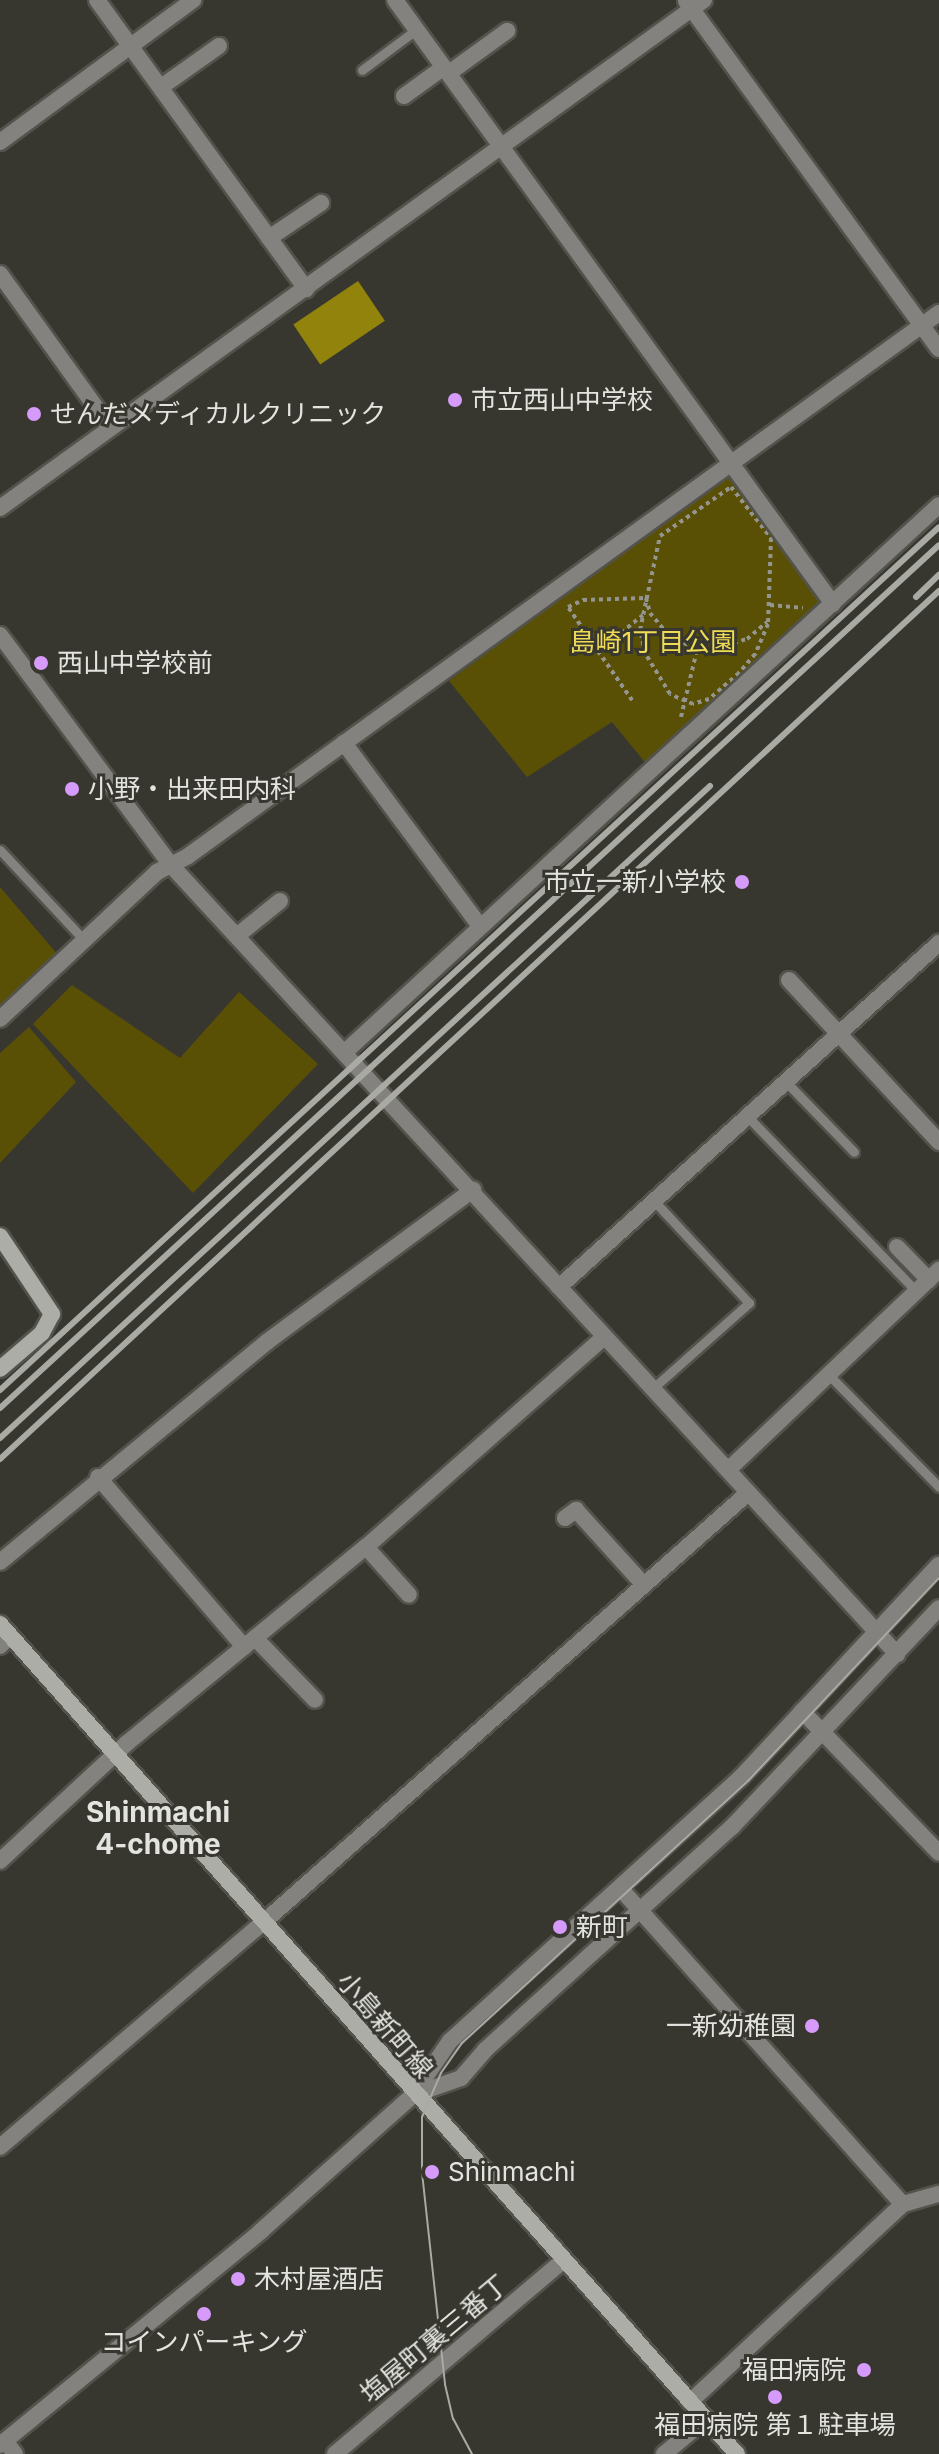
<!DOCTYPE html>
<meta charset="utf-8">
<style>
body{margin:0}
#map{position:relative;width:939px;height:2454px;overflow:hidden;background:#373730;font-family:Inter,"Noto Sans JP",sans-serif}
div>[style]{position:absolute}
.green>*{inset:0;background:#595006}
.water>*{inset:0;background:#91830b;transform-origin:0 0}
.path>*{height:4px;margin-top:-2px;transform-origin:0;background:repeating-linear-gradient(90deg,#95958f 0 4px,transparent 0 8px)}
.roads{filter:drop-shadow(2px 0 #53534c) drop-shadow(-2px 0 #53534c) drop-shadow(0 2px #53534c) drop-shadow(0 -2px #53534c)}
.service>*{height:9px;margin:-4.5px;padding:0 4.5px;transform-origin:4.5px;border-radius:4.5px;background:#83827f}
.minor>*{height:16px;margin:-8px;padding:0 8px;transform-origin:8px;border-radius:8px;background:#83827f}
.tertiary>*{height:16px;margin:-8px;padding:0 8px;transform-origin:8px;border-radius:8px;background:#83827f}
.secondary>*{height:16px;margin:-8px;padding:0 8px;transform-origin:8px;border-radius:8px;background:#adada8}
.tram>*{height:2px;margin:-1px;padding:0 1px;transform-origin:1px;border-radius:1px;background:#aaaaa5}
.rail>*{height:6px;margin:-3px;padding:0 3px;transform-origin:3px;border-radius:3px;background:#aaaaa5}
.dots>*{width:22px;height:22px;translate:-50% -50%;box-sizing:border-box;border:4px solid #373730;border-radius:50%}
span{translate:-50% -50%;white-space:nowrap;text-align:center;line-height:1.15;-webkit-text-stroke:6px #373730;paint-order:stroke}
.poi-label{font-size:26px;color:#e3e3df}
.left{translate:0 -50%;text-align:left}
.right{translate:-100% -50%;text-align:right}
.park-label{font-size:26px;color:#efdc54}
.street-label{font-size:26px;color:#e3e3df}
.neighbourhood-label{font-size:28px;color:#e3e3df;font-weight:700}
</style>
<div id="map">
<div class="green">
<div style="clip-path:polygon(731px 473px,827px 606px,648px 766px,612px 722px,527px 777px,449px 681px)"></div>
<div style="clip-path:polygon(0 887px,59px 956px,0 1011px)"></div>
<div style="clip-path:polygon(72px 985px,180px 1058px,239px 992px,318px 1064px,193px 1193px,33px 1024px)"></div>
<div style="clip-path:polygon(29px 1027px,76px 1082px,0 1163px,0 1053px)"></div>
</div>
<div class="water">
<div style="left:358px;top:281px;width:48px;height:78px;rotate:56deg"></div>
</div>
<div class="path">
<div style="left:731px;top:487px;width:65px;rotate:51.9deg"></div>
<div style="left:771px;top:538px;width:86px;rotate:92deg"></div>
<div style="left:768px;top:624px;width:33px;rotate:113deg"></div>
<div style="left:755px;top:654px;width:25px;rotate:130deg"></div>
<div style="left:739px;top:673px;width:40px;rotate:139deg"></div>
<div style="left:709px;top:699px;width:17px;rotate:163deg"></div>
<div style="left:693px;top:704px;width:25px;rotate:-157deg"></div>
<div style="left:670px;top:694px;width:48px;rotate:-121.4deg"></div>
<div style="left:645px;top:653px;width:24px;rotate:-102deg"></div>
<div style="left:640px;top:630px;width:96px;rotate:-78deg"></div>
<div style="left:660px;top:536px;width:86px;rotate:-34.6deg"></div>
<div style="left:770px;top:605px;width:33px;rotate:5deg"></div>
<div style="left:643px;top:615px;width:58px;rotate:141.3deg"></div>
<div style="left:598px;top:651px;width:53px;rotate:-124.3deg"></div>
<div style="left:568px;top:607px;width:17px;rotate:-25deg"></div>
<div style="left:583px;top:600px;width:63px;rotate:-1.8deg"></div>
<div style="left:646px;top:598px;width:16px;rotate:75deg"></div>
<div style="left:650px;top:613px;width:30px;rotate:50deg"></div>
<div style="left:669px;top:636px;width:38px;rotate:25deg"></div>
<div style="left:703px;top:652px;width:46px;rotate:-16.5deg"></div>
<div style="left:747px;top:639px;width:26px;rotate:-40deg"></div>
<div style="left:598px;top:651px;width:60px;rotate:55.2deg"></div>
<div style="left:681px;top:717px;width:69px;rotate:-76.6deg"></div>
</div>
<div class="roads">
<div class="service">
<div style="left:362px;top:70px;width:69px;rotate:-36.7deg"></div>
<div style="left:0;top:850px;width:125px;rotate:47deg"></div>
<div style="left:787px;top:1083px;width:96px;rotate:45.8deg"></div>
<div style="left:749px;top:1118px;width:240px;rotate:46deg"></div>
<div style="left:829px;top:1375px;width:157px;rotate:45.5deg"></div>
<div style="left:652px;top:1389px;width:130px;rotate:-41.6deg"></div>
<div style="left:749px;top:1303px;width:137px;rotate:-132.9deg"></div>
</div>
<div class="minor">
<div style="left:97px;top:0;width:357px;rotate:54.1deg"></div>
<div style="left:395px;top:0;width:746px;rotate:54.05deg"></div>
<div style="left:686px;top:1px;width:430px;rotate:54deg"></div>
<div style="left:449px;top:73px;width:72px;rotate:-35.9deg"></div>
<div style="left:161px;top:87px;width:71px;rotate:-35.3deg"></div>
<div style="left:404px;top:96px;width:49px;rotate:-35.9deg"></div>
<div style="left:0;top:142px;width:240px;rotate:-36.3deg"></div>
<div style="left:269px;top:238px;width:63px;rotate:-33.9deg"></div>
<div style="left:0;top:274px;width:188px;rotate:54.3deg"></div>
<div style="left:0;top:508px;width:868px;rotate:-35.81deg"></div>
<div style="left:0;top:635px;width:285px;rotate:53.4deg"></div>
<div style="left:170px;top:864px;width:1074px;rotate:47.38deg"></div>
<div style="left:344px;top:743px;width:228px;rotate:53.4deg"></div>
<div style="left:238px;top:935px;width:54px;rotate:-39deg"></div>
<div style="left:789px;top:980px;width:221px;rotate:47.2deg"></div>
<div style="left:0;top:1019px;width:215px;rotate:-43.1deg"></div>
<div style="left:157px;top:872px;width:35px;rotate:-27deg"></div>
<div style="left:188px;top:856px;width:927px;rotate:-35.87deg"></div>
<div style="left:345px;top:1052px;width:807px;rotate:-42.64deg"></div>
<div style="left:897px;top:1247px;width:46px;rotate:45.9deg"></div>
<div style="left:559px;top:1287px;width:513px;rotate:-42.15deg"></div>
<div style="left:728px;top:1470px;width:291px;rotate:-43.5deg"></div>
<div style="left:98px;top:1477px;width:224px;rotate:49.3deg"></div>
<div style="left:565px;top:1518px;width:14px;rotate:-36deg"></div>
<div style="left:576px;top:1510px;width:101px;rotate:47.8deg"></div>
<div style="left:366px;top:1547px;width:64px;rotate:48.1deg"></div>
<div style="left:0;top:1562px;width:347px;rotate:-39.5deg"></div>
<div style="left:268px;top:1341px;width:255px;rotate:-36.4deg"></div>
<div style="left:255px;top:1638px;width:86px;rotate:45.9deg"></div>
<div style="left:0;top:1646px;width:14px;rotate:-45deg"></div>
<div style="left:802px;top:1711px;width:197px;rotate:46deg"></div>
<div style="left:0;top:1861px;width:173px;rotate:-42.9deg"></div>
<div style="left:127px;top:1743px;width:309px;rotate:-39.4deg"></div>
<div style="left:366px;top:1547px;width:317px;rotate:-41.4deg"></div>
<div style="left:620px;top:1888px;width:424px;rotate:48.2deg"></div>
<div style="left:0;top:2147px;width:348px;rotate:-40.5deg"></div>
<div style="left:265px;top:1921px;width:645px;rotate:-41.55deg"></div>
<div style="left:690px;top:2402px;width:291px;rotate:-42.9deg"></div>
<div style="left:903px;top:2204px;width:37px;rotate:-16deg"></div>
<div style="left:6px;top:2442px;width:15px;rotate:53deg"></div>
<div style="left:335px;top:2454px;width:300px;rotate:-40.3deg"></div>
<div style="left:664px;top:2454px;width:55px;rotate:-39.8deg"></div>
</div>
<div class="tertiary">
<div style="left:413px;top:2095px;width:51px;rotate:-19.5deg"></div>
<div style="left:461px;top:2078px;width:37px;rotate:-49deg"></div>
<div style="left:485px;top:2050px;width:333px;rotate:-42.1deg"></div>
<div style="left:732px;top:1827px;width:301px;rotate:-46.6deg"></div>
<div style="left:0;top:2445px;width:338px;rotate:-39.3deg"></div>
<div style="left:261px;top:2231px;width:204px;rotate:-41.8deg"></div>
<div style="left:413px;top:2095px;width:65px;rotate:-55.6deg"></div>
<div style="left:450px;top:2041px;width:393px;rotate:-42.2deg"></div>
<div style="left:741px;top:1777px;width:290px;rotate:-47deg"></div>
</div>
<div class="secondary">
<div style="left:0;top:1236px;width:94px;rotate:56.3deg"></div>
<div style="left:52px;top:1314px;width:21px;rotate:118deg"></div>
<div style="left:42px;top:1333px;width:55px;rotate:139.4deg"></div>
<div style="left:0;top:1624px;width:1110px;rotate:48.4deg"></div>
</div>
</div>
<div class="tram">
<div style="left:472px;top:2454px;width:40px;rotate:-118deg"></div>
<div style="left:453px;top:2419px;width:36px;rotate:-103deg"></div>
<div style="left:445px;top:2384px;width:212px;rotate:-96.2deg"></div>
<div style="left:422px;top:2173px;width:56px;rotate:-90deg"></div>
<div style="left:422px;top:2117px;width:48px;rotate:-66.6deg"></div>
<div style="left:441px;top:2073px;width:37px;rotate:-55deg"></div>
<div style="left:462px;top:2043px;width:389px;rotate:-42.5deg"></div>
<div style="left:749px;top:1780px;width:277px;rotate:-46.8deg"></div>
</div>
<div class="rail">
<div style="left:916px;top:597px;width:32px;rotate:-44deg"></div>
<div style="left:0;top:1390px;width:1275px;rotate:-42.58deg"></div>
<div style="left:0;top:1408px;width:1275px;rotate:-42.58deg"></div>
<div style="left:0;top:1438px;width:964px;rotate:-42.56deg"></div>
<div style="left:0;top:1459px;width:1279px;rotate:-42.75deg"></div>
</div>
<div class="dots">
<div style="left:455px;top:400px;background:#d69bfa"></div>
<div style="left:34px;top:414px;background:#d69bfa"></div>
<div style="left:41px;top:663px;background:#d69bfa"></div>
<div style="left:72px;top:789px;background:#d69bfa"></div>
<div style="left:742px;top:882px;background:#d69bfa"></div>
<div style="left:560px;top:1927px;background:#d69bfa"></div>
<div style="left:812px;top:2026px;background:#d69bfa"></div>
<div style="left:432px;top:2172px;background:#d69bfa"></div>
<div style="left:238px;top:2279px;background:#d69bfa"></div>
<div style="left:204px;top:2314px;background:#d69bfa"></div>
<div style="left:864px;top:2370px;background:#d69bfa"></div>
<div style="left:775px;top:2397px;background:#d69bfa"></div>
</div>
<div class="poi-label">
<span class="left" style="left:471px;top:400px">市立西山中学校</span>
<span class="left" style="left:50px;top:414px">せんだメディカルクリニック</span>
<span class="left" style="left:57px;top:663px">西山中学校前</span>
<span class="left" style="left:88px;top:789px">小野・出来田内科</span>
<span class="right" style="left:726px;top:882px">市立一新小学校</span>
<span class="left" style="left:576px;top:1927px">新町</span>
<span class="right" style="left:796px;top:2026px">一新幼稚園</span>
<span class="left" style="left:448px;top:2172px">Shinmachi</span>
<span class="left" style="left:254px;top:2279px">木村屋酒店</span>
<span style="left:204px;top:2342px">コインパーキング</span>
<span class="right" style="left:846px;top:2370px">福田病院</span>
<span style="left:775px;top:2425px">福田病院 第１駐車場</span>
</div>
<div class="park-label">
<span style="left:653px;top:642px">島崎1丁目公園</span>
</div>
<div class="street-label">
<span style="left:385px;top:2025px;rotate:49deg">小島新町線</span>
<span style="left:434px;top:2339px;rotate:-40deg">塩屋町裏三番丁</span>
</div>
<div class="neighbourhood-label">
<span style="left:158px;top:1828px">Shinmachi<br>4-chome</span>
</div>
</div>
